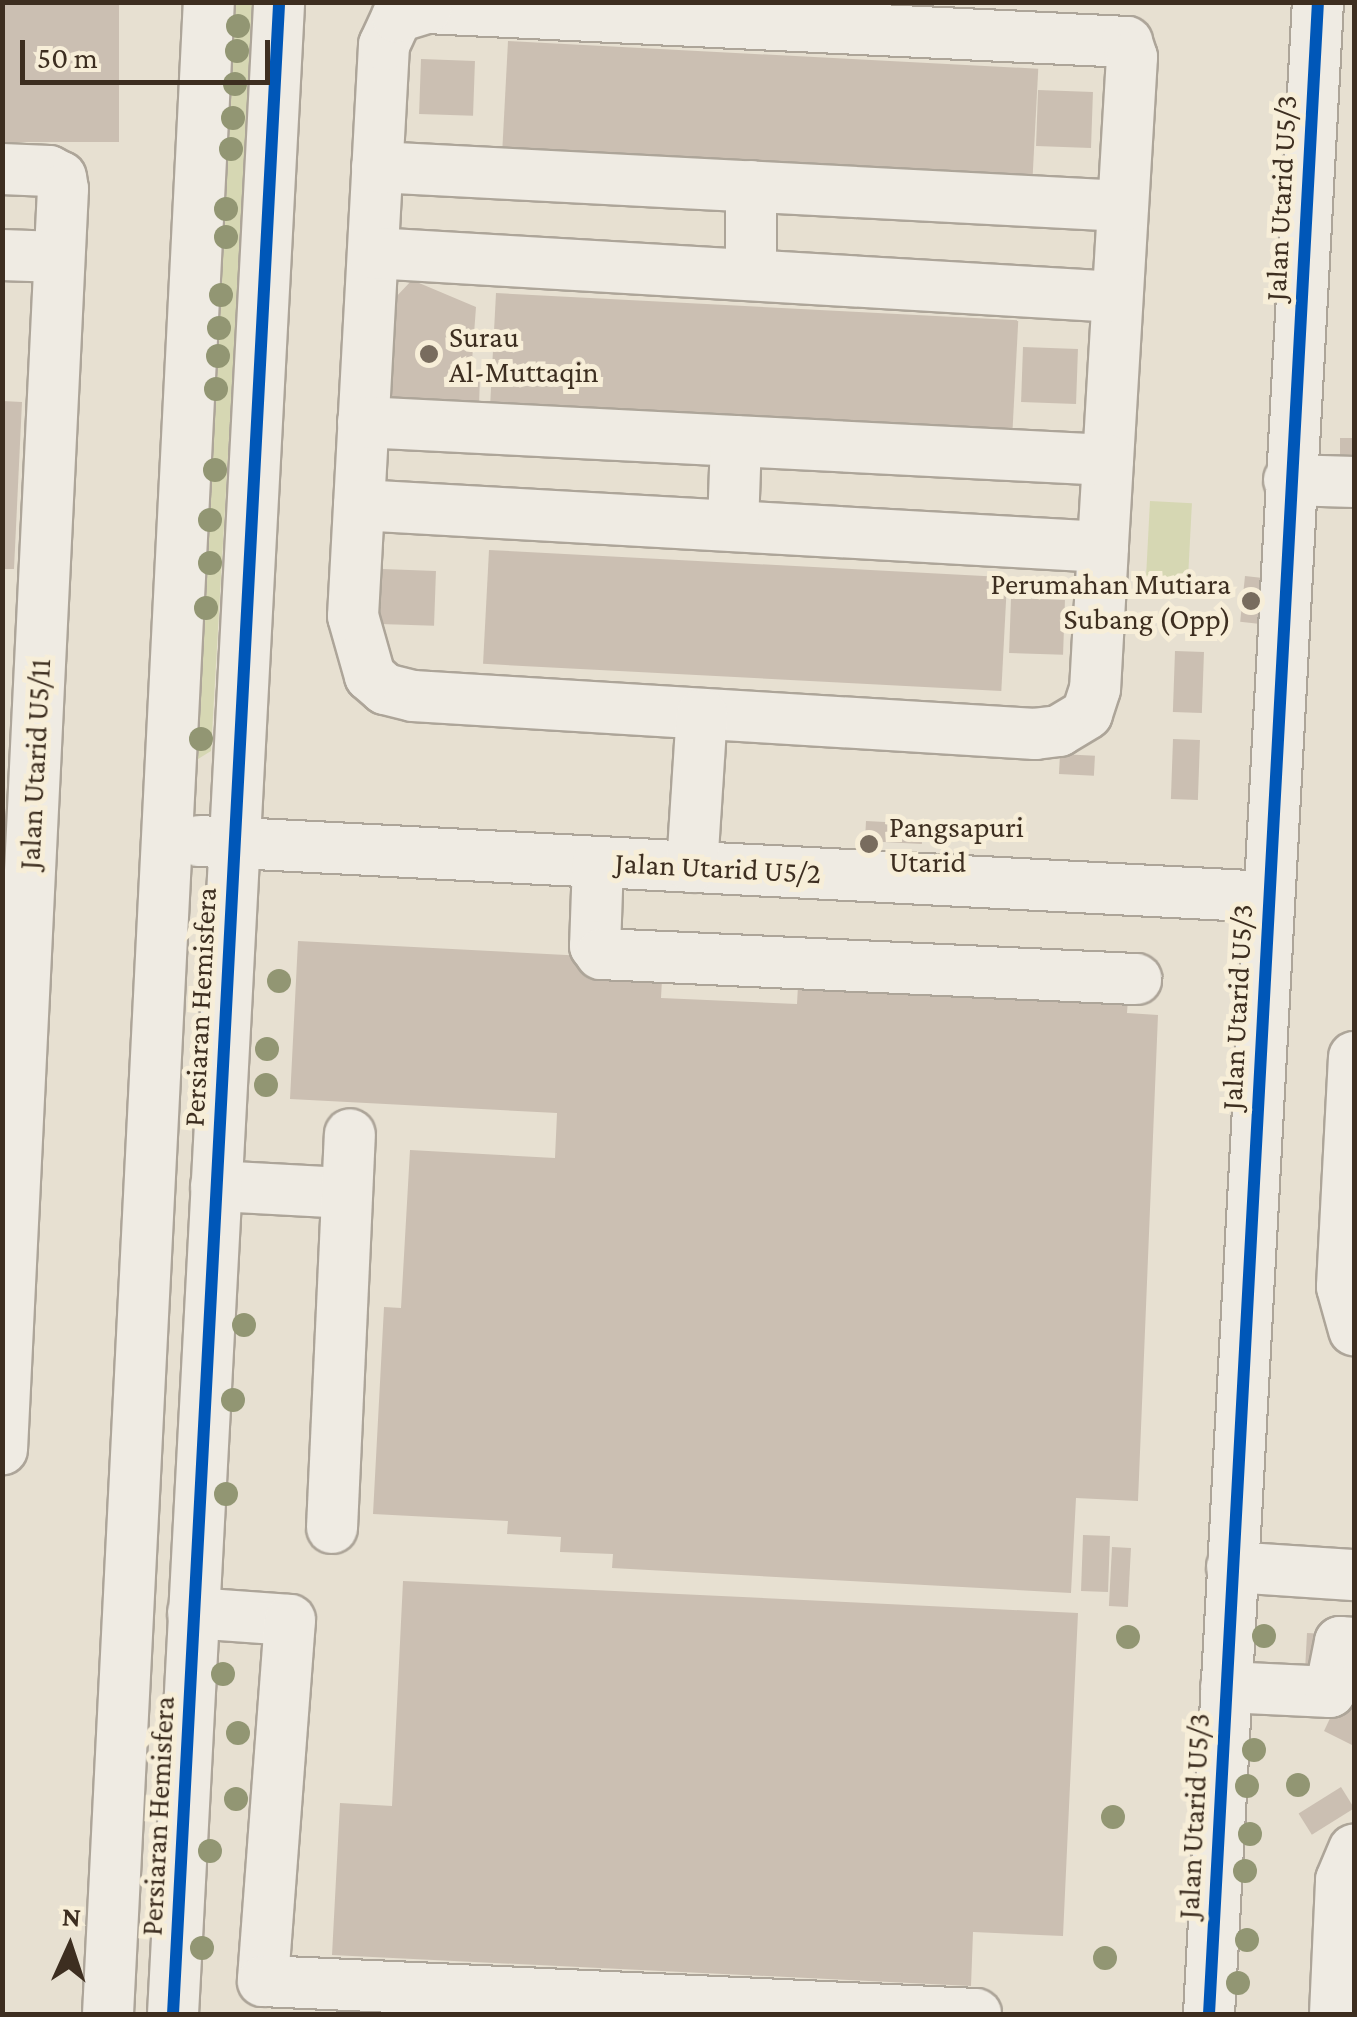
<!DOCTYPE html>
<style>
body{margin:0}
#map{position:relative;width:1357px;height:2017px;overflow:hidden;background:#e7e0d1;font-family:"Crimson Pro",serif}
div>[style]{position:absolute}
.green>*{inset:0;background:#d6d7b3;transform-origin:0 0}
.building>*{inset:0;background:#cbbfb2;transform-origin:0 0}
.roads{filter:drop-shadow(2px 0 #ada599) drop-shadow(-2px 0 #ada599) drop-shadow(0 2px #ada599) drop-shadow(0 -2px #ada599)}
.minor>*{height:50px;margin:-25px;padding:0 25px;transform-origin:25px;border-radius:25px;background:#efebe3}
.cycleway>*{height:12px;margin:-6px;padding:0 6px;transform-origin:6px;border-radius:6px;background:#0057b8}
.trees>*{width:24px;height:24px;margin:-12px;border-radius:50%;background:#929673}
.dots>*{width:28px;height:28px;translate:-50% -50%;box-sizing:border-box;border:5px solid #f7eed8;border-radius:50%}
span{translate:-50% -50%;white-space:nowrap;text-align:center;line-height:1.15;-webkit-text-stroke:10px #f7eed8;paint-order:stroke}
.street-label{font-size:30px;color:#3d2e20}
.poi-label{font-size:30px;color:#3d2e20}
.left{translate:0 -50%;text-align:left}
.right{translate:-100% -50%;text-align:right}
.frame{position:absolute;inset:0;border:5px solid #3d2e20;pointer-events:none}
.north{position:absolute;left:20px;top:1897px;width:100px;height:100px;-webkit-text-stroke:8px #f7eed8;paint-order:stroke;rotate:3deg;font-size:28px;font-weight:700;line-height:40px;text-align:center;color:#3d2e20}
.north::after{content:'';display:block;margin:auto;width:35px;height:45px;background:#3d2e20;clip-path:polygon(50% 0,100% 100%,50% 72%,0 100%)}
.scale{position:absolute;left:20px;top:40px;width:250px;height:45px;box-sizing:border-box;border:5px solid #3d2e20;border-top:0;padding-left:12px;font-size:30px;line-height:35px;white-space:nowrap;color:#3d2e20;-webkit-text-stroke:8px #f7eed8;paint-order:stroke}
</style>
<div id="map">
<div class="green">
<div style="clip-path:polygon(228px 3px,254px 3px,211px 751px,198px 759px,191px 755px)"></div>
<div style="left:1150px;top:501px;width:42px;height:78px;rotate:3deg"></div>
</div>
<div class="building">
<div style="left:2px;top:2px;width:117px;height:140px"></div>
<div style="left:508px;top:41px;width:531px;height:118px;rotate:3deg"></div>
<div style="left:421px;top:59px;width:54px;height:55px;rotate:2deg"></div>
<div style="left:1038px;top:90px;width:55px;height:56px;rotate:2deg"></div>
<div style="clip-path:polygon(412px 280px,476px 307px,471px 375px,480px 375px,479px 407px,377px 401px,394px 299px)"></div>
<div style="left:496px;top:293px;width:523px;height:115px;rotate:3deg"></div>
<div style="left:1023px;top:347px;width:55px;height:55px;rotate:2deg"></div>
<div style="clip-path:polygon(2px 401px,22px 402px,14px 569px,2px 569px)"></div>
<div style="left:1340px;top:438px;width:14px;height:18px"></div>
<div style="left:489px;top:550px;width:519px;height:114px;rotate:3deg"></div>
<div style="left:382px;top:569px;width:54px;height:55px;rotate:2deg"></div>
<div style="left:1245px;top:576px;width:18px;height:46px;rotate:6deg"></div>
<div style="left:1011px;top:598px;width:54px;height:55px;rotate:2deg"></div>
<div style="left:1175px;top:651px;width:29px;height:61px;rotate:2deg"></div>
<div style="left:1173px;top:739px;width:27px;height:60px;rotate:2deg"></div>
<div style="left:1060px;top:754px;width:35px;height:20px;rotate:3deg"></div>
<div style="left:866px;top:821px;width:57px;height:20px;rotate:3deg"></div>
<div style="clip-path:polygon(298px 941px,663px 960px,661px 998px,797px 1004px,799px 967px,1129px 984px,1127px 1013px,1158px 1015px,1138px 1501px,1076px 1498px,1071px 1593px,612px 1568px,613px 1554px,560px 1552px,561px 1537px,507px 1534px,508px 1521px,373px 1514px,384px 1307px,401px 1308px,410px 1150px,555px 1158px,557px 1113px,290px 1099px)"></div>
<div style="left:1083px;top:1535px;width:27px;height:56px;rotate:2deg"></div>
<div style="left:1112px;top:1547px;width:19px;height:59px;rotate:3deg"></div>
<div style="clip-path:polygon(403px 1581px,1078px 1613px,1063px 1936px,973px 1932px,971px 1986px,332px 1955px,340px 1803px,392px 1806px)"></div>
<div style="left:1307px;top:1633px;width:21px;height:39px;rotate:3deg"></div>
<div style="clip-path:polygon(1354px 1667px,1354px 1746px,1324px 1731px)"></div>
<div style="left:1341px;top:1787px;width:25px;height:50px;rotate:58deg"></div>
</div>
<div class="roads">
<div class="minor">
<div style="left:427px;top:8px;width:701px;rotate:2.78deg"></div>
<div style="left:1127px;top:42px;width:16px;rotate:72deg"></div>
<div style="left:1132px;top:57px;width:491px;rotate:93.4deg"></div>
<div style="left:1103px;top:547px;width:142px;rotate:93.2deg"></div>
<div style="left:1095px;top:689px;width:26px;rotate:108deg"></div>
<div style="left:1087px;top:714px;width:33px;rotate:149deg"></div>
<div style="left:1059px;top:731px;width:24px;rotate:173deg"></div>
<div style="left:1035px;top:734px;width:623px;rotate:-176.5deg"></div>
<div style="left:413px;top:696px;width:29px;rotate:-166deg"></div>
<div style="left:385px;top:689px;width:20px;rotate:-139deg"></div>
<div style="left:370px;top:676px;width:62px;rotate:-105.8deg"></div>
<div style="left:353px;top:616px;width:572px;rotate:-86.89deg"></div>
<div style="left:384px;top:45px;width:31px;rotate:-65deg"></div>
<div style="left:397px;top:17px;width:31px;rotate:-17deg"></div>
<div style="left:377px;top:167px;width:747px;rotate:2.99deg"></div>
<div style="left:2px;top:169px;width:47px;rotate:2.4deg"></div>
<div style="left:49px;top:171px;width:13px;rotate:27deg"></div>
<div style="left:61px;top:177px;width:12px;rotate:81deg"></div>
<div style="left:63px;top:189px;width:1262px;rotate:92.77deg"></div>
<div style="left:373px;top:253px;width:745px;rotate:3.38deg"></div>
<div style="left:2px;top:255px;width:57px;rotate:2deg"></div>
<div style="left:751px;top:275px;width:89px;rotate:-90deg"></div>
<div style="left:363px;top:422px;width:746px;rotate:2.92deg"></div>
<div style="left:1289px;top:480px;width:65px;rotate:1.8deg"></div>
<div style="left:359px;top:505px;width:745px;rotate:3.23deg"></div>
<div style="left:733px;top:526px;width:85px;rotate:-88deg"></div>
<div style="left:199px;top:841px;width:1069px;rotate:3deg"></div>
<div style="left:598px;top:862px;width:84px;rotate:92deg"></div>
<div style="left:595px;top:946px;width:10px;rotate:53deg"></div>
<div style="left:601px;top:954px;width:536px;rotate:2.68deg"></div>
<div style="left:692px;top:867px;width:153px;rotate:-86.3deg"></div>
<div style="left:1354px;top:1057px;width:230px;rotate:93deg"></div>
<div style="left:1342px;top:1287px;width:45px;rotate:74.4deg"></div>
<div style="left:216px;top:1186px;width:130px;rotate:3.1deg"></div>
<div style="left:332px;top:1528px;width:394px;rotate:-87.4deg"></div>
<div style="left:1232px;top:1567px;width:122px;rotate:3.8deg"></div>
<div style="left:193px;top:1613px;width:97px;rotate:4.1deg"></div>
<div style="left:290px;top:1620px;width:362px;rotate:94.3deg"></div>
<div style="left:263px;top:1981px;width:714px;rotate:2.65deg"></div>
<div style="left:1226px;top:1687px;width:104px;rotate:2.8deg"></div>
<div style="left:1330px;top:1692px;width:51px;rotate:-78.7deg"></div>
<div style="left:1340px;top:1642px;width:14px;rotate:4deg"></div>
<div style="left:108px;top:2014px;width:2015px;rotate:-87.13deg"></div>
<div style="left:173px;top:2014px;width:2015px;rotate:-86.98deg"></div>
<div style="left:1209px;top:2014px;width:2015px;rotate:-86.9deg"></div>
<div style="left:1335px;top:2014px;width:134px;rotate:-87.4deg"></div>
<div style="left:1341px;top:1880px;width:33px;rotate:-67deg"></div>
</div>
</div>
<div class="cycleway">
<div style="left:173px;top:2014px;width:2015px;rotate:-86.98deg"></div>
<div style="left:1209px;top:2014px;width:2015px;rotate:-86.9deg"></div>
</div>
<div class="trees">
<div style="left:238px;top:26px"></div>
<div style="left:237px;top:51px"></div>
<div style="left:235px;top:84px"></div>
<div style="left:233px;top:118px"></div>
<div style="left:231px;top:149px"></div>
<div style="left:226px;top:209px"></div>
<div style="left:226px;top:237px"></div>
<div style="left:221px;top:295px"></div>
<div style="left:219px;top:328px"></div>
<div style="left:218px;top:356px"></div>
<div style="left:216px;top:389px"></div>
<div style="left:215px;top:470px"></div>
<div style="left:210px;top:520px"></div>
<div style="left:210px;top:563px"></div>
<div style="left:206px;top:608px"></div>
<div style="left:201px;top:739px"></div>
<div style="left:279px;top:981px"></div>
<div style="left:267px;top:1049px"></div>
<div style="left:266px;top:1085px"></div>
<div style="left:244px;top:1325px"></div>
<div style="left:233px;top:1400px"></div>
<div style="left:226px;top:1494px"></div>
<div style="left:1264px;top:1636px"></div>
<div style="left:1128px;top:1637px"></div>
<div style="left:223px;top:1674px"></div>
<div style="left:238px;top:1733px"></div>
<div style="left:1254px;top:1750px"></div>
<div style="left:1298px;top:1785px"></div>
<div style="left:1247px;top:1786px"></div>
<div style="left:236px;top:1799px"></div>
<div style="left:1113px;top:1817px"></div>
<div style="left:1250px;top:1834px"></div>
<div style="left:210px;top:1851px"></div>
<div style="left:1245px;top:1871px"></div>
<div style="left:1247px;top:1940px"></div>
<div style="left:202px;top:1948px"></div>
<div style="left:1105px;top:1958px"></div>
<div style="left:1238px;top:1983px"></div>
</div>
<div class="dots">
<div style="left:429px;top:354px;background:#786c5e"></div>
<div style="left:1251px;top:601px;background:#786c5e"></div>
<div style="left:869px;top:844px;background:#786c5e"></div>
</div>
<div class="street-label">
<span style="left:1281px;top:198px;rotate:-87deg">Jalan Utarid U5/3</span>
<span style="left:35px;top:764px;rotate:-87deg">Jalan Utarid U5/11</span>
<span style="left:718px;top:868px;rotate:3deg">Jalan Utarid U5/2</span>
<span style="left:200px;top:1007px;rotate:-87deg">Persiaran Hemisfera</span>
<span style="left:1237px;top:1007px;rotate:-87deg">Jalan Utarid U5/3</span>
<span style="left:158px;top:1816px;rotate:-87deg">Persiaran Hemisfera</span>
<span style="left:1194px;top:1816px;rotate:-87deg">Jalan Utarid U5/3</span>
</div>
<div class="poi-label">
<span class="left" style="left:449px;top:354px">Surau<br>Al-Muttaqin</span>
<span class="right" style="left:1231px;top:601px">Perumahan Mutiara<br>Subang (Opp)</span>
<span class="left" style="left:889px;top:844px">Pangsapuri<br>Utarid</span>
</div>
<div class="frame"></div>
<div class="north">N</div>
<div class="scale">50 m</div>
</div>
